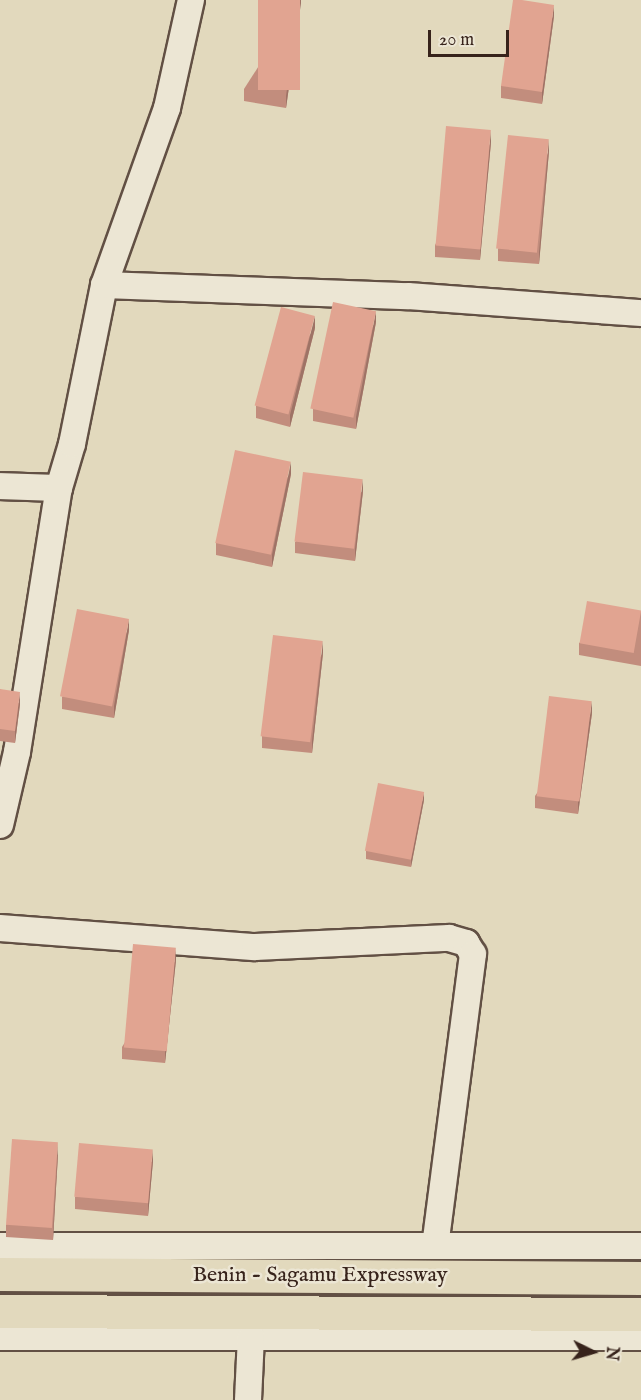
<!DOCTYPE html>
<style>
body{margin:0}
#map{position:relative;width:641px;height:1400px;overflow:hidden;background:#e2d9bd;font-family:"IM FELL English",serif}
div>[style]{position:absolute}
.roads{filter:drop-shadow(2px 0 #625044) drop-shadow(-2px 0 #625044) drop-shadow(0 2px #625044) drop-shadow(0 -2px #625044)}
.minor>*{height:26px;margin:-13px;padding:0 13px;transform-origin:13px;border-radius:13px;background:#ece6d4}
.highway>*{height:33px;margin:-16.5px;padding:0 16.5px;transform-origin:16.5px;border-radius:16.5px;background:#e2d9bd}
.wall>*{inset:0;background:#c28d7d}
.shaded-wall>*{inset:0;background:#9e7366}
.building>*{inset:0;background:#e1a491;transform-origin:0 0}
span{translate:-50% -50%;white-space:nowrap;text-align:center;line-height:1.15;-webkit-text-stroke:5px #ece6d4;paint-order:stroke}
.street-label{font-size:22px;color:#37231b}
.north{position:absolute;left:563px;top:1322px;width:60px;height:60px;-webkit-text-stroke:4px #ece6d4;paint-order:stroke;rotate:95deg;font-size:16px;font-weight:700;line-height:24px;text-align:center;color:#37231b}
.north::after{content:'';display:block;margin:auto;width:21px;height:27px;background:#37231b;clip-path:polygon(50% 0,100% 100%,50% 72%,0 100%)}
.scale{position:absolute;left:428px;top:30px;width:81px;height:27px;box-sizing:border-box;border:3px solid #37231b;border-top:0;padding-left:8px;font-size:18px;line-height:21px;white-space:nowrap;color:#37231b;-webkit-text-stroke:4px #ece6d4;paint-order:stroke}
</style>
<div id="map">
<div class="roads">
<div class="minor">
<div style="left:104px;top:285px;width:304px;rotate:2.1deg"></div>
<div style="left:408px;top:296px;width:234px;rotate:4.2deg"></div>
<div style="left:0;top:486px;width:59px;rotate:1.9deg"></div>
<div style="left:0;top:825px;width:75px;rotate:-76.9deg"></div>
<div style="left:17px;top:752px;width:267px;rotate:-81deg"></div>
<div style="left:59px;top:488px;width:46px;rotate:-73.5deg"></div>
<div style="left:72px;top:444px;width:162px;rotate:-78.6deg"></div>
<div style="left:104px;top:285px;width:188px;rotate:-70.4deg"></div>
<div style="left:167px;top:108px;width:111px;rotate:-77.5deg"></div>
<div style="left:0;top:928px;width:256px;rotate:4.3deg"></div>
<div style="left:255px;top:947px;width:194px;rotate:-2.7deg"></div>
<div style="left:449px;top:938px;width:18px;rotate:16deg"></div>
<div style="left:466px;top:943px;width:13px;rotate:58deg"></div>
<div style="left:473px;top:954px;width:293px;rotate:97.4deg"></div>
<div style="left:0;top:1246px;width:641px"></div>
<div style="left:0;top:1337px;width:641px"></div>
<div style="left:248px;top:1400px;width:63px;rotate:-87.3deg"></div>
</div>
<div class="highway">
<div style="left:0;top:1274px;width:641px;rotate:0.36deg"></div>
<div style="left:0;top:1311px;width:641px;rotate:0.27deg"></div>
</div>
</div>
<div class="wall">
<div style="clip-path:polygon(301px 0,286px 108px,244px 101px,244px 89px)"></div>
<div style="clip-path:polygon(554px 16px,542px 104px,501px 98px,501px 86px)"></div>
<div style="clip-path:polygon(491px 142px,480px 260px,435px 257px,435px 245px)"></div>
<div style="clip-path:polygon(549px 151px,539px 264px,498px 261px,498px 249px)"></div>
<div style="clip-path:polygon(376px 322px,356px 429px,313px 421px,313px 409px)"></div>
<div style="clip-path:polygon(315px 328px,290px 427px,256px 418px,256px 406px)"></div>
<div style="clip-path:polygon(291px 474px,272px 567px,216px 555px,216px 543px)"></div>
<div style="clip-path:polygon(363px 491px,355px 561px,295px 553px,295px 542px)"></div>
<div style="clip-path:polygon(641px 611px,641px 666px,579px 655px,579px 643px)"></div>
<div style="clip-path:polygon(129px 630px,114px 718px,62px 709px,62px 697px)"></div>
<div style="clip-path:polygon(323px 653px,312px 753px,262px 748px,262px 736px)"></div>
<div style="clip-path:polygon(0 689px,20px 704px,15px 743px,0 741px)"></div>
<div style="clip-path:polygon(592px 713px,578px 814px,535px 808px,535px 796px)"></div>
<div style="clip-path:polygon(424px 800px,411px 867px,366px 859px,366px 851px)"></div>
<div style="clip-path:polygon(176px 960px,165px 1063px,122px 1059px,122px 1047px)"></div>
<div style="clip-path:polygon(58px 1154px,53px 1240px,6px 1237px,6px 1225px)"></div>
<div style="clip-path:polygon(153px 1161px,148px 1216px,75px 1209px,75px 1197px)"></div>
</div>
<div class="shaded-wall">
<div style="clip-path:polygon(300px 0,301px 0,301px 3px,286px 108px,286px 96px)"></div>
<div style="clip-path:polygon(554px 5px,554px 16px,542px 104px,542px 92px)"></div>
<div style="clip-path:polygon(491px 130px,491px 142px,480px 260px,480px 249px)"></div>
<div style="clip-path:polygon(549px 139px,549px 151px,539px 264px,539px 252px)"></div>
<div style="clip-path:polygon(376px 311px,376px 322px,356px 429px,356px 417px)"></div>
<div style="clip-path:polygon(315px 316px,315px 328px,290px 427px,290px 415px)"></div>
<div style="clip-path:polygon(291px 462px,291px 474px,272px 567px,272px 555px)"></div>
<div style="clip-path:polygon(363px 479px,363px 491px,355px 561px,355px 549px)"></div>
<div style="clip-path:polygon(129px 619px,129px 630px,114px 718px,114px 706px)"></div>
<div style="clip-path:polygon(323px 641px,323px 653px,312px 753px,312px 741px)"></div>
<div style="clip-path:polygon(20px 692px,20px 704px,15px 743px,15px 731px)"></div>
<div style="clip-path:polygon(592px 701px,592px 713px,578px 814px,578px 802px)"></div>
<div style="clip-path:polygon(424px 792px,424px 800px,411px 867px,411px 859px)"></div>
<div style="clip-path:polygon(176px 948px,176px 960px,165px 1063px,165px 1051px)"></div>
<div style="clip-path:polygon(58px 1142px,58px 1154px,53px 1240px,53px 1229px)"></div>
<div style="clip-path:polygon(153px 1149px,153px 1161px,148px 1216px,148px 1204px)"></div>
</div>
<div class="building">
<div style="left:258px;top:0;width:42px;height:90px"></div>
<div style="clip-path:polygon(513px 0,522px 0,554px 5px,542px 92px,501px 86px)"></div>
<div style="left:446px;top:126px;width:45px;height:120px;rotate:5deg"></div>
<div style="left:508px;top:135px;width:41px;height:114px;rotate:6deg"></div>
<div style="left:333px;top:302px;width:44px;height:109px;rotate:12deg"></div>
<div style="left:281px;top:307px;width:35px;height:102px;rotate:15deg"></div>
<div style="left:235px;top:450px;width:57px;height:95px;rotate:12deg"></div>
<div style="left:303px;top:472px;width:60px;height:70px;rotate:7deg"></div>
<div style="left:587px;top:601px;width:55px;height:43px;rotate:10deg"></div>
<div style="left:77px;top:609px;width:53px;height:89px;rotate:11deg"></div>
<div style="left:273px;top:635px;width:50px;height:102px;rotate:7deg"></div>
<div style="clip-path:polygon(0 689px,20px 692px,15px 731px,0 729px)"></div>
<div style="left:549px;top:696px;width:43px;height:101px;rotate:7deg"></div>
<div style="left:378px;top:783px;width:47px;height:69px;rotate:11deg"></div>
<div style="left:133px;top:944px;width:43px;height:104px;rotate:5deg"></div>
<div style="left:12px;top:1139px;width:46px;height:86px;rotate:4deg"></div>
<div style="left:79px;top:1143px;width:74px;height:54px;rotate:5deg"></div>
</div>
<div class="street-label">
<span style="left:320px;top:1276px">Benin - Sagamu Expressway</span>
</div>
<div class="north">N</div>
<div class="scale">20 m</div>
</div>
